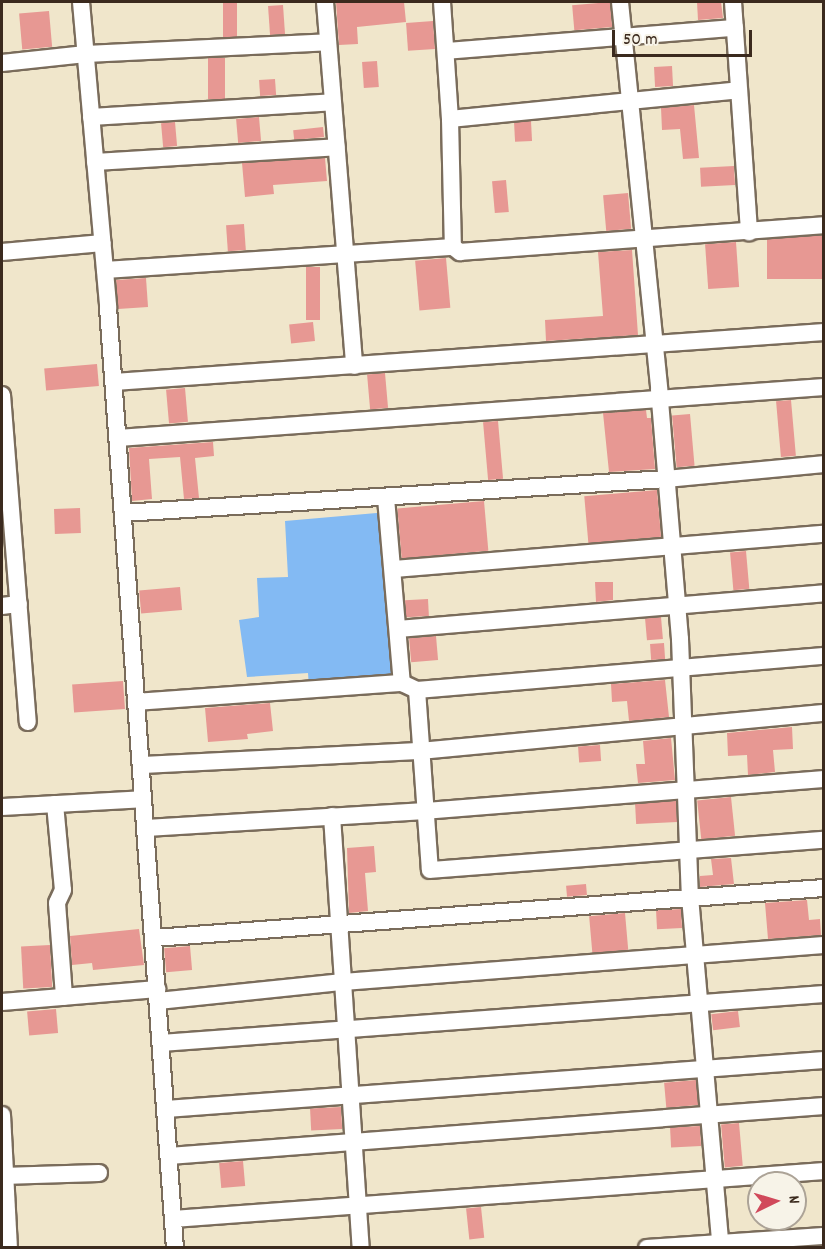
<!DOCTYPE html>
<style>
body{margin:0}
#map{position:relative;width:825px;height:1249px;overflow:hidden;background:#f0e6cb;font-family:Dekko,sans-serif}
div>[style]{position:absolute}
.water>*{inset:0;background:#83baf3}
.building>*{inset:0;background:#e79893;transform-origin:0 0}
.roads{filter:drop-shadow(2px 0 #7a6c5b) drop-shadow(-2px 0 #7a6c5b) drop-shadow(0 2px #7a6c5b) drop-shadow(0 -2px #7a6c5b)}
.street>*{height:16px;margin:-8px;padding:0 8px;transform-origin:8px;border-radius:8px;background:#fff}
span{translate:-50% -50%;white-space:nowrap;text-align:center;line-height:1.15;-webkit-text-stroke:4.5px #f7f3e8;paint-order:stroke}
.frame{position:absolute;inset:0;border:3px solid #3b2a1e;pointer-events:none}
.north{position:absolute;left:747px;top:1171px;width:60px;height:60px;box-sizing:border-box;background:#f7f3e8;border:2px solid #aca397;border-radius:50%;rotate:85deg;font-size:16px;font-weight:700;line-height:24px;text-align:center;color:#3b2a1e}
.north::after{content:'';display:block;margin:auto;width:21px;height:27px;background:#d1495b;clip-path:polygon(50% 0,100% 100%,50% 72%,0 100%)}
.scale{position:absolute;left:612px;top:30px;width:140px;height:27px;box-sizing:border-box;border:3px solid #3b2a1e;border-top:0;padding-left:8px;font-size:18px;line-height:21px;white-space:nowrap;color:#3b2a1e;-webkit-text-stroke:4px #f7f3e8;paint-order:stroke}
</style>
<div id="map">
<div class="water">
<div style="clip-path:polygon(388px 512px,401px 680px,309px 687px,308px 673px,247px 677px,239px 620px,259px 617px,257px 578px,288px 577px,285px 521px)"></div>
</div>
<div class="building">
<div style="left:223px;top:2px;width:14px;height:35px"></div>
<div style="clip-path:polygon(336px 2px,404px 2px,406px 22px,357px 27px,358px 44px,339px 45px)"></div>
<div style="left:610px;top:2px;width:25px;height:38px;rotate:85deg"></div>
<div style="clip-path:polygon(697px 2px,721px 2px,723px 18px,698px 20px)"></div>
<div style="left:283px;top:5px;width:29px;height:15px;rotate:86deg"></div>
<div style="left:49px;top:11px;width:36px;height:30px;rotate:85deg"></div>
<div style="left:433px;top:21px;width:28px;height:27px;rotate:86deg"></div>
<div style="left:208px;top:58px;width:17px;height:41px"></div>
<div style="left:377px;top:61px;width:26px;height:15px;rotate:86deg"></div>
<div style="left:672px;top:66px;width:20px;height:18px;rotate:87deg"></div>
<div style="left:275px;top:79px;width:16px;height:16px;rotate:86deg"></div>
<div style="clip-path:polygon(694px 105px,699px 158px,683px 159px,680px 129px,662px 130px,661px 108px)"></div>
<div style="left:259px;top:117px;width:24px;height:23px;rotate:85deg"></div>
<div style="left:531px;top:121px;width:20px;height:17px;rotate:87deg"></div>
<div style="left:175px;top:122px;width:24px;height:14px;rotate:85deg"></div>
<div style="left:323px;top:127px;width:10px;height:30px;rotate:84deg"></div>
<div style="clip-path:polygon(325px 158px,327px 181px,273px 185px,274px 194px,245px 197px,242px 163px)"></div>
<div style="left:734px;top:166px;width:19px;height:34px;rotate:87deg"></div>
<div style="left:506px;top:180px;width:32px;height:14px;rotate:85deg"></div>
<div style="left:628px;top:193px;width:36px;height:25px;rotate:85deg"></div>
<div style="left:244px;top:224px;width:26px;height:18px;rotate:86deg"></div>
<div style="left:824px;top:236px;width:43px;height:57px;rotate:90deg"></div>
<div style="left:736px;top:242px;width:45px;height:31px;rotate:86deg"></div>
<div style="clip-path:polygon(632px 250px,638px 335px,546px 341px,545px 320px,603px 316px,598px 252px)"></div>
<div style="left:446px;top:258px;width:50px;height:31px;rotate:85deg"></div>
<div style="left:306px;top:267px;width:14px;height:53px"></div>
<div style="left:146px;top:278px;width:29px;height:30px;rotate:86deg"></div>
<div style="left:313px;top:322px;width:19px;height:24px;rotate:84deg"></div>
<div style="left:97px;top:364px;width:22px;height:53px;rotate:85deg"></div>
<div style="left:385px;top:373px;width:35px;height:18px;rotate:85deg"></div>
<div style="left:185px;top:388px;width:34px;height:19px;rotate:85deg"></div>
<div style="left:791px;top:400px;width:56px;height:15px;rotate:85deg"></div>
<div style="clip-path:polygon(646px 410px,647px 418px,651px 418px,655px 469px,609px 472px,603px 413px)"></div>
<div style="left:690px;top:414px;width:52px;height:18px;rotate:85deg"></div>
<div style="left:498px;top:421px;width:58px;height:15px;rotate:85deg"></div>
<div style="clip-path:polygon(213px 442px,214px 456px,195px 458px,199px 498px,184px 499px,180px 457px,149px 459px,152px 499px,132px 501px,129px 448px)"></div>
<div style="left:657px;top:490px;width:47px;height:73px;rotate:85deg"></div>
<div style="left:484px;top:501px;width:50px;height:87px;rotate:85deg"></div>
<div style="left:80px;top:508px;width:25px;height:26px;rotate:88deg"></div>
<div style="left:746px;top:551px;width:38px;height:16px;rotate:85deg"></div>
<div style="clip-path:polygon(595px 582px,613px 582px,613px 600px,596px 602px)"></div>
<div style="left:180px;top:587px;width:23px;height:41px;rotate:85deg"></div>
<div style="left:428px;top:599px;width:17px;height:23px;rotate:87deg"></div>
<div style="left:661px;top:617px;width:22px;height:16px;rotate:85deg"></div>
<div style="left:436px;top:636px;width:24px;height:27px;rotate:85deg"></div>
<div style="left:664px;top:643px;width:16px;height:14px;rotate:86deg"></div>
<div style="clip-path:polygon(665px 680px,669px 717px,629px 721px,627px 701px,612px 702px,611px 684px)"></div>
<div style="left:123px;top:681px;width:28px;height:51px;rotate:86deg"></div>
<div style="clip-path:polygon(270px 703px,273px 731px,247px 734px,248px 739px,208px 742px,205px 708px)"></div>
<div style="clip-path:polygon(792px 727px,793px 749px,773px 750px,775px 772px,748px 775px,747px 755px,728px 756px,727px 733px)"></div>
<div style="clip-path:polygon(671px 738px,675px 780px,638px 783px,636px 764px,645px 764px,643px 741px)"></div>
<div style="left:600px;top:745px;width:16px;height:22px;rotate:86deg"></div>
<div style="left:731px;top:797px;width:39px;height:34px;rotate:84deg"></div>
<div style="left:676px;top:801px;width:21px;height:41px;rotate:87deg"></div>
<div style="clip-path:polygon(374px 846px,376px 872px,365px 873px,368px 911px,349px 913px,347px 848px)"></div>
<div style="clip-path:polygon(731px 858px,734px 884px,700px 887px,700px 876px,713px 875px,711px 859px)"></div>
<div style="left:586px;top:884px;width:11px;height:20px;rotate:85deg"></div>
<div style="clip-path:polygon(807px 900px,809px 920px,820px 919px,821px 935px,768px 939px,765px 903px)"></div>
<div style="left:681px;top:909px;width:19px;height:25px;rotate:87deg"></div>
<div style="left:625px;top:913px;width:37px;height:36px;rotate:85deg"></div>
<div style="clip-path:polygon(139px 929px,144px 965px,93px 970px,92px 963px,72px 965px,70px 936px)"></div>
<div style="left:50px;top:945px;width:42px;height:29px;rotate:87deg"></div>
<div style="left:190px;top:946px;width:24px;height:26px;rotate:85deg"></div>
<div style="left:56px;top:1009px;width:24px;height:29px;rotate:85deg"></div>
<div style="left:738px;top:1011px;width:16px;height:27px;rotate:83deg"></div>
<div style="left:696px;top:1080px;width:25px;height:32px;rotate:85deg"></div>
<div style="left:341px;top:1107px;width:22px;height:31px;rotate:87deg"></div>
<div style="left:739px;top:1123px;width:43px;height:18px;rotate:85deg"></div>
<div style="left:700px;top:1126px;width:20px;height:30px;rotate:87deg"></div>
<div style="left:243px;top:1161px;width:25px;height:24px;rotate:85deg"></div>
<div style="left:481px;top:1207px;width:31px;height:15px;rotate:84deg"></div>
</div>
<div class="roads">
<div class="street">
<div style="left:81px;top:2px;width:306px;rotate:84.9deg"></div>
<div style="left:108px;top:307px;width:943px;rotate:85.93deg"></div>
<div style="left:325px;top:2px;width:365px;rotate:85.4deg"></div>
<div style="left:442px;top:2px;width:117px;rotate:86.1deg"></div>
<div style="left:450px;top:119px;width:128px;rotate:88.7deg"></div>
<div style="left:453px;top:247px;width:9px;rotate:36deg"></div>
<div style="left:460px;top:252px;width:365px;rotate:-4.2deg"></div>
<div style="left:620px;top:2px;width:389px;rotate:84.2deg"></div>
<div style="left:659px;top:389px;width:251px;rotate:85.2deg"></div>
<div style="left:680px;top:639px;width:258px;rotate:87.8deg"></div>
<div style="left:690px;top:897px;width:352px;rotate:85deg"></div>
<div style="left:733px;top:2px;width:231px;rotate:86deg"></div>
<div style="left:446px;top:51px;width:290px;rotate:-4.6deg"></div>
<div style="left:2px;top:63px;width:84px;rotate:-6.1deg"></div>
<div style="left:86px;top:54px;width:242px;rotate:-2.8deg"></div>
<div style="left:91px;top:117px;width:242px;rotate:-3.5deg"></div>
<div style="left:450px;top:119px;width:290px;rotate:-5.7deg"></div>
<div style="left:95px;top:162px;width:242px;rotate:-3.5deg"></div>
<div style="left:2px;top:252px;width:101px;rotate:-5.1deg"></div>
<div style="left:105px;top:270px;width:349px;rotate:-3.8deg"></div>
<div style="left:114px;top:382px;width:712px;rotate:-4.03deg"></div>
<div style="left:2px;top:395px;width:328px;rotate:85.5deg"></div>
<div style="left:118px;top:438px;width:708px;rotate:-4.13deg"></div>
<div style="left:386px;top:498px;width:186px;rotate:85.1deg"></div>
<div style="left:402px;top:683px;width:17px;rotate:25deg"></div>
<div style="left:417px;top:690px;width:180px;rotate:85.9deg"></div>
<div style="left:430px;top:870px;width:395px;rotate:-4.4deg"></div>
<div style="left:123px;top:513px;width:544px;rotate:-3.58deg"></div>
<div style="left:666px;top:479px;width:159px;rotate:-5.4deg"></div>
<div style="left:394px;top:569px;width:431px;rotate:-4.7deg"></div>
<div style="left:2px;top:606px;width:17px;rotate:-7deg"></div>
<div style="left:398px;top:629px;width:428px;rotate:-4.8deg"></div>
<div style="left:417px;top:690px;width:408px;rotate:-4.8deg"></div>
<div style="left:136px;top:702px;width:267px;rotate:-4.1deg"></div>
<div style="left:141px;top:765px;width:279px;rotate:-2.9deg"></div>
<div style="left:420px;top:751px;width:406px;rotate:-5.4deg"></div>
<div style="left:55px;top:804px;width:86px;rotate:84.7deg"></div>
<div style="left:63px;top:890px;width:14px;rotate:115deg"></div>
<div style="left:57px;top:903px;width:94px;rotate:85.7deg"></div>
<div style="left:2px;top:807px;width:141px;rotate:-3.2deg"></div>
<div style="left:332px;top:816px;width:433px;rotate:86.2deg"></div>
<div style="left:146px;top:828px;width:280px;rotate:-3.5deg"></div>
<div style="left:425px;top:811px;width:400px;rotate:-4.6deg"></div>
<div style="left:154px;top:938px;width:672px;rotate:-4.27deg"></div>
<div style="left:158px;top:1001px;width:186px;rotate:-5.9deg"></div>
<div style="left:343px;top:982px;width:482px;rotate:-4.4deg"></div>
<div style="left:2px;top:1002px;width:156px;rotate:-4.8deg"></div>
<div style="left:161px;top:1043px;width:665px;rotate:-4.23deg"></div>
<div style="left:166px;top:1109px;width:660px;rotate:-4.26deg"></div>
<div style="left:2px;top:1115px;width:133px;rotate:87deg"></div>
<div style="left:169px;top:1156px;width:657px;rotate:-4.37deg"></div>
<div style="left:2px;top:1176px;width:97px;rotate:-1.8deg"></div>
<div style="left:173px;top:1219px;width:653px;rotate:-4.22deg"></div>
<div style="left:647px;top:1248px;width:177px;rotate:-3.9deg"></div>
</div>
</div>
<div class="frame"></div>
<div class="north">N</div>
<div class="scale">50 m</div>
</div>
